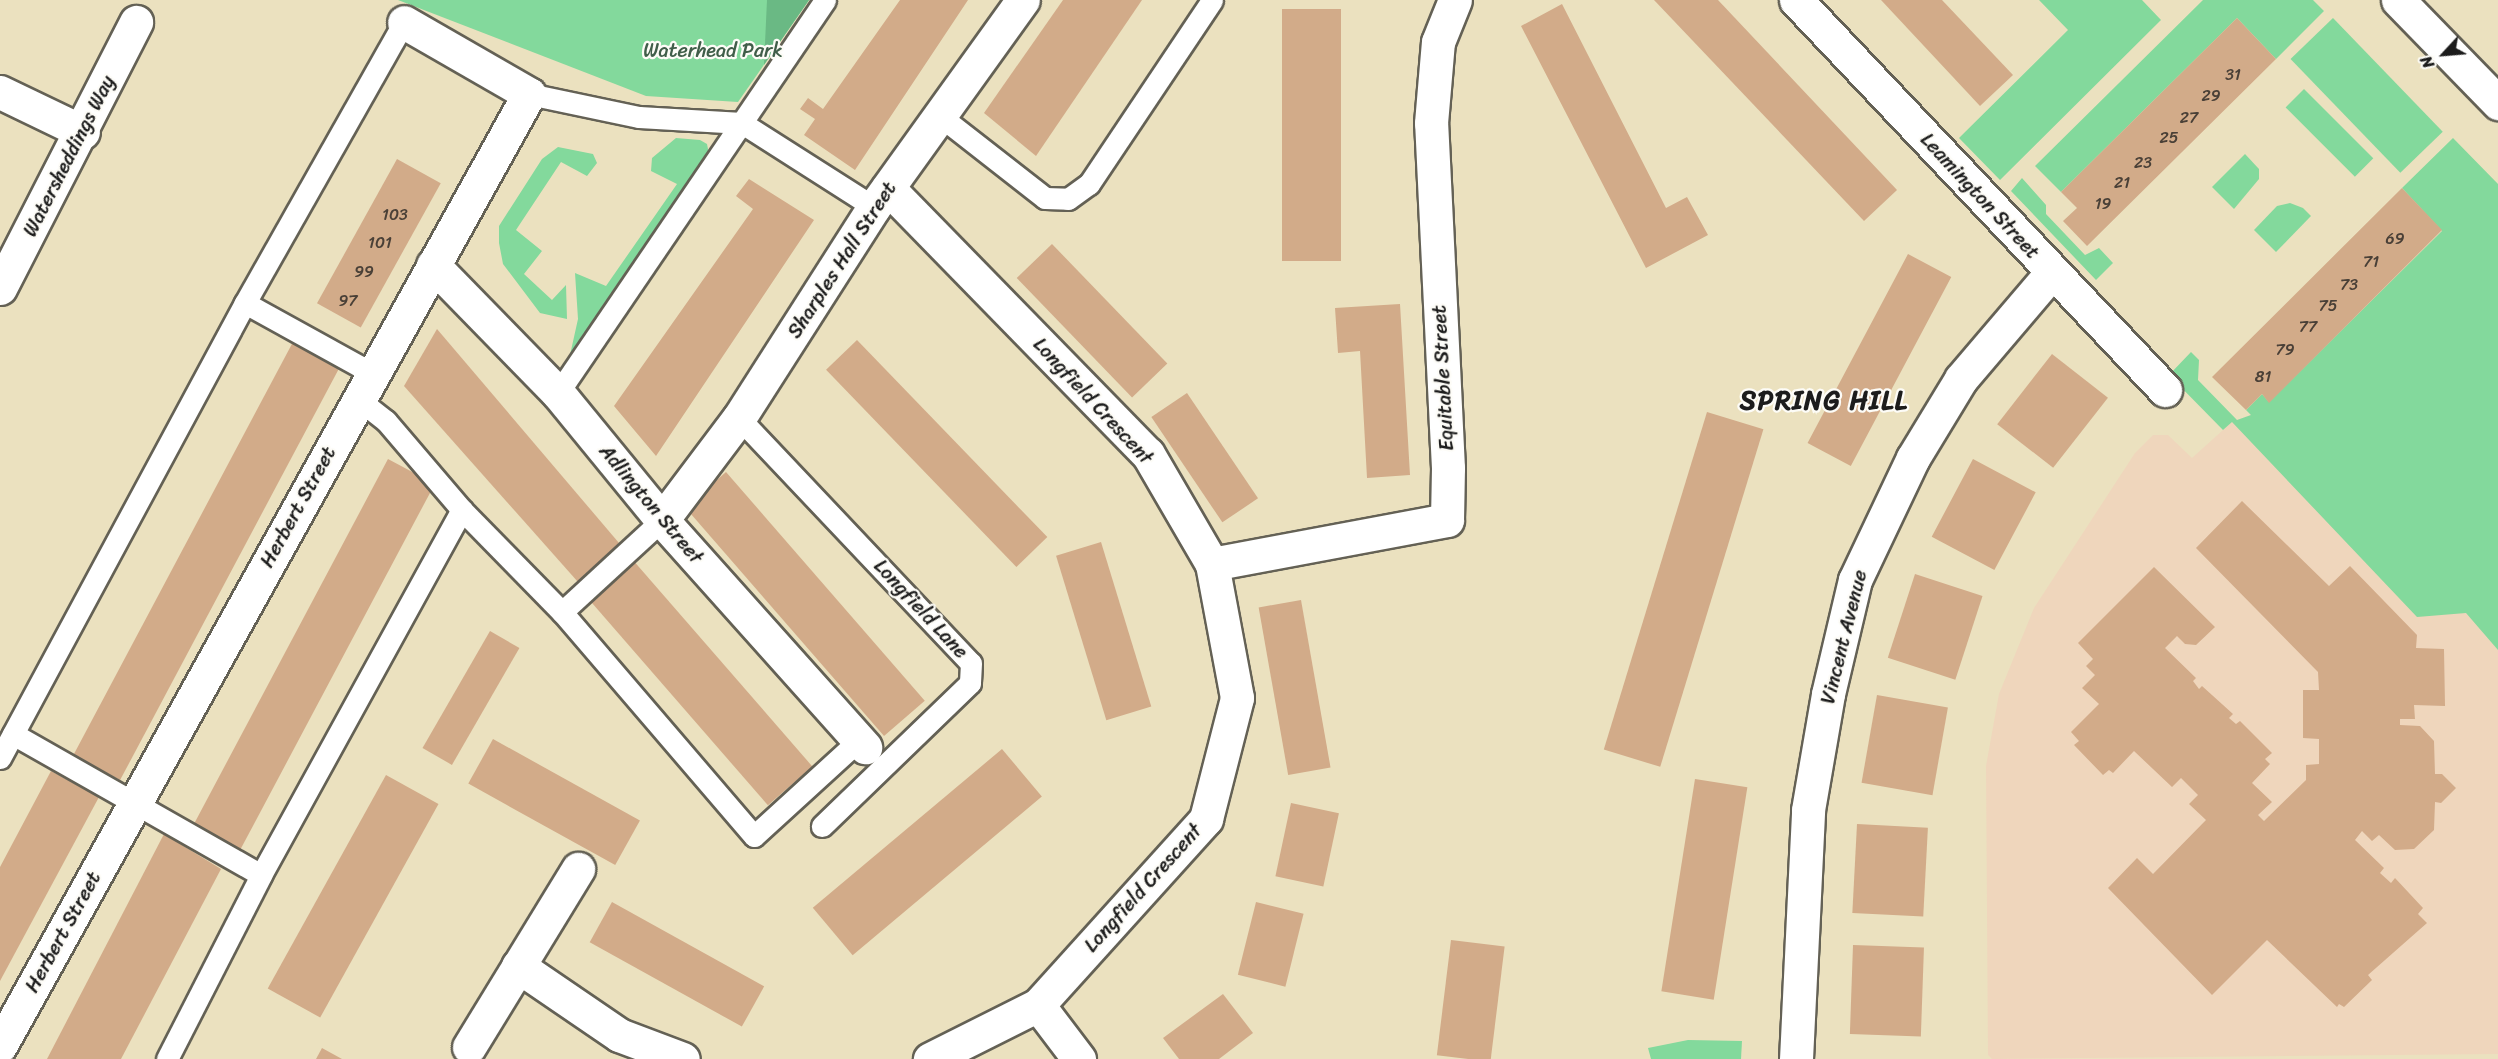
<!DOCTYPE html>
<style>
body{margin:0}
#map{position:relative;width:2498px;height:1059px;overflow:hidden;background:#ebe1bf;font-family:Sriracha,sans-serif}
div>[style]{position:absolute}
.built>*{inset:0;background:#efd6bc}
.green>*{inset:0;background:#83d99c;transform-origin:0 0}
.forest>*{inset:0;background:#6ab984}
.building>*{inset:0;background:#d2ab89;transform-origin:0 0}
.roads{filter:drop-shadow(2px 0 #646155) drop-shadow(-2px 0 #646155) drop-shadow(0 2px #646155) drop-shadow(0 -2px #646155)}
.lane>*{height:21px;margin:-10.5px;padding:0 10.5px;transform-origin:10.5px;border-radius:10.5px;background:#fff}
.street>*{height:33px;margin:-16.5px;padding:0 16.5px;transform-origin:16.5px;border-radius:16.5px;background:#fff}
.primary>*{height:33px;margin:-16.5px;padding:0 16.5px;transform-origin:16.5px;border-radius:16.5px;background:#fff}
span{translate:-50% -50%;white-space:nowrap;text-align:center;line-height:1.15;-webkit-text-stroke:4.5px #fdfcf7;paint-order:stroke}
.number-label{font-size:16px;color:#4a4037}
.number-label span{-webkit-text-stroke-width:0}
.park-label{font-size:20px;color:#405e49}
.street-label{font-size:20px;color:#1c1c1c}
.district-label{font-size:26px;color:#1c1c1c;font-weight:700;letter-spacing:1.5px}
.north{position:absolute;left:2414px;top:24px;width:60px;height:60px;-webkit-text-stroke:4px #fdfcf7;paint-order:stroke;rotate:244deg;font-size:16px;font-weight:700;line-height:24px;text-align:center;color:#1c1c1c}
.north::after{content:'';display:block;margin:auto;width:21px;height:27px;background:#1c1c1c;clip-path:polygon(50% 0,100% 100%,50% 72%,0 100%)}
</style>
<div id="map">
<div class="built">
<div style="clip-path:polygon(2498px 291px,2498px 1054px,1992px 1059px,1988px 1055px,1986px 766px,1999px 694px,2034px 608px,2135px 453px,2153px 435px,2168px 435px,2192px 458px,2232px 422px,2451px 339px)"></div>
</div>
<div class="green">
<div style="clip-path:polygon(398px 0,809px 0,738px 102px,646px 96px)"></div>
<div style="clip-path:polygon(2039px 0,2142px 0,2161px 20px,2000px 180px,1959px 138px,2068px 30px)"></div>
<div style="clip-path:polygon(2203px 0,2313px 0,2324px 11px,2276px 59px,2237px 18px,2061px 192px,2035px 166px)"></div>
<div style="left:2333px;top:18px;width:158px;height:59px;rotate:46deg"></div>
<div style="left:2304px;top:89px;width:98px;height:26px;rotate:45deg"></div>
<div style="clip-path:polygon(676px 138px,700px 140px,707px 144px,709px 154px,570px 355px,578px 319px,575px 273px,606px 286px,677px 184px,651px 171px,652px 158px)"></div>
<div style="clip-path:polygon(2453px 138px,2498px 184px,2498px 650px,2466px 613px,2417px 617px,2232px 422px,2223px 430px,2169px 375px,2191px 352px,2199px 360px,2198px 380px,2237px 420px,2251px 415px,2246px 410px,2262px 394px,2269px 402px,2442px 231px,2402px 188px)"></div>
<div style="clip-path:polygon(558px 147px,593px 154px,597px 163px,587px 176px,561px 162px,516px 230px,542px 251px,524px 274px,552px 300px,566px 285px,567px 319px,540px 313px,503px 264px,499px 243px,499px 226px,542px 159px)"></div>
<div style="clip-path:polygon(2245px 154px,2259px 169px,2259px 179px,2234px 209px,2212px 187px)"></div>
<div style="clip-path:polygon(2022px 178px,2046px 205px,2046px 214px,2085px 255px,2099px 248px,2113px 263px,2096px 280px,2011px 191px)"></div>
<div style="clip-path:polygon(2290px 203px,2303px 208px,2311px 216px,2276px 252px,2254px 230px,2277px 206px)"></div>
<div style="clip-path:polygon(1688px 1040px,1742px 1041px,1741px 1059px,1651px 1059px,1648px 1048px)"></div>
</div>
<div class="forest">
<div style="clip-path:polygon(767px 0,809px 0,764px 65px)"></div>
</div>
<div class="building">
<div style="clip-path:polygon(900px 0,968px 0,855px 170px,804px 135px,815px 119px,800px 109px,808px 98px,823px 109px)"></div>
<div style="clip-path:polygon(1063px 0,1142px 0,1036px 156px,984px 113px)"></div>
<div style="clip-path:polygon(1654px 0,1718px 0,1897px 190px,1864px 221px)"></div>
<div style="clip-path:polygon(1881px 0,1942px 0,2013px 75px,1980px 106px)"></div>
<div style="clip-path:polygon(1562px 4px,1666px 208px,1687px 197px,1708px 235px,1646px 268px,1521px 26px)"></div>
<div style="left:1282px;top:9px;width:59px;height:252px"></div>
<div style="clip-path:polygon(2237px 18px,2276px 59px,2087px 246px,2063px 221px,2077px 208px,2061px 192px)"></div>
<div style="left:397px;top:159px;width:50px;height:165px;rotate:29deg"></div>
<div style="clip-path:polygon(749px 179px,814px 220px,656px 456px,614px 406px,753px 209px,736px 196px)"></div>
<div style="clip-path:polygon(2402px 188px,2442px 230px,2269px 403px,2262px 394px,2246px 410px,2212px 377px)"></div>
<div style="left:1052px;top:244px;width:166px;height:49px;rotate:46deg"></div>
<div style="left:1908px;top:254px;width:49px;height:214px;rotate:28deg"></div>
<div style="clip-path:polygon(1400px 304px,1410px 475px,1367px 478px,1360px 351px,1338px 353px,1335px 308px)"></div>
<div style="clip-path:polygon(437px 329px,619px 543px,578px 582px,404px 386px)"></div>
<div style="left:857px;top:340px;width:274px;height:43px;rotate:46deg"></div>
<div style="left:293px;top:342px;width:53px;height:468px;rotate:28deg"></div>
<div style="left:2052px;top:354px;width:71px;height:89px;rotate:38deg"></div>
<div style="left:1187px;top:393px;width:127px;height:43px;rotate:56deg"></div>
<div style="left:1707px;top:412px;width:59px;height:353px;rotate:17deg"></div>
<div style="left:388px;top:459px;width:53px;height:415px;rotate:28deg"></div>
<div style="left:1973px;top:459px;width:71px;height:88px;rotate:28deg"></div>
<div style="left:726px;top:472px;width:303px;height:54px;rotate:49deg"></div>
<div style="clip-path:polygon(2242px 501px,2329px 586px,2350px 566px,2417px 635px,2416px 648px,2444px 649px,2445px 706px,2414px 705px,2415px 719px,2400px 719px,2400px 725px,2420px 726px,2434px 741px,2435px 774px,2442px 774px,2456px 788px,2441px 803px,2435px 802px,2434px 830px,2414px 849px,2395px 850px,2379px 835px,2372px 841px,2362px 831px,2355px 840px,2384px 868px,2380px 873px,2391px 883px,2395px 878px,2423px 908px,2418px 914px,2427px 923px,2368px 975px,2372px 980px,2344px 1007px,2339px 1004px,2337px 1007px,2267px 940px,2212px 995px,2108px 888px,2137px 858px,2153px 874px,2206px 820px,2189px 804px,2198px 795px,2181px 778px,2172px 787px,2134px 751px,2113px 773px,2109px 770px,2103px 775px,2074px 745px,2079px 741px,2071px 732px,2099px 704px,2082px 688px,2095px 675px,2086px 666px,2093px 659px,2078px 643px,2154px 567px,2215px 627px,2196px 645px,2185px 644px,2177px 636px,2165px 648px,2196px 678px,2193px 681px,2199px 689px,2202px 686px,2233px 714px,2229px 718px,2236px 724px,2240px 721px,2272px 753px,2265px 759px,2270px 764px,2252px 783px,2272px 802px,2258px 815px,2264px 821px,2306px 780px,2306px 765px,2319px 764px,2319px 739px,2303px 738px,2303px 690px,2319px 690px,2318px 672px,2196px 548px)"></div>
<div style="left:1101px;top:542px;width:172px;height:47px;rotate:73deg"></div>
<div style="left:632px;top:559px;width:275px;height:59px;rotate:49deg"></div>
<div style="left:1915px;top:574px;width:71px;height:88px;rotate:18deg"></div>
<div style="left:1301px;top:600px;width:170px;height:43px;rotate:80deg"></div>
<div style="left:490px;top:631px;width:34px;height:135px;rotate:30deg"></div>
<div style="left:1877px;top:695px;width:72px;height:89px;rotate:10deg"></div>
<div style="left:493px;top:739px;width:168px;height:51px;rotate:29deg"></div>
<div style="left:1002px;top:749px;width:62px;height:247px;rotate:50deg"></div>
<div style="clip-path:polygon(51px 771px,99px 797px,0 981px,0 867px)"></div>
<div style="left:386px;top:775px;width:60px;height:244px;rotate:29deg"></div>
<div style="left:1695px;top:779px;width:53px;height:215px;rotate:9deg"></div>
<div style="left:1291px;top:803px;width:49px;height:75px;rotate:12deg"></div>
<div style="left:1857px;top:824px;width:71px;height:89px;rotate:3deg"></div>
<div style="clip-path:polygon(164px 834px,221px 869px,121px 1059px,47px 1059px)"></div>
<div style="left:612px;top:902px;width:174px;height:46px;rotate:29deg"></div>
<div style="left:1256px;top:902px;width:49px;height:75px;rotate:14deg"></div>
<div style="left:1451px;top:940px;width:54px;height:116px;rotate:7deg"></div>
<div style="left:1853px;top:945px;width:71px;height:89px;rotate:2deg"></div>
<div style="clip-path:polygon(1223px 994px,1253px 1033px,1219px 1059px,1179px 1059px,1163px 1038px)"></div>
<div style="clip-path:polygon(322px 1048px,342px 1059px,316px 1059px)"></div>
</div>
<div class="roads">
<div class="lane">
<div style="left:529px;top:94px;width:112px;rotate:11.8deg"></div>
<div style="left:639px;top:117px;width:103px;rotate:3.3deg"></div>
<div style="left:742px;top:123px;width:156px;rotate:32.5deg"></div>
<div style="left:940px;top:116px;width:133px;rotate:38deg"></div>
<div style="left:1045px;top:198px;width:23px;rotate:2deg"></div>
<div style="left:1068px;top:199px;width:26px;rotate:-36deg"></div>
<div style="left:1089px;top:184px;width:221px;rotate:-56.2deg"></div>
<div style="left:245px;top:303px;width:145px;rotate:28.9deg"></div>
<div style="left:558px;top:393px;width:475px;rotate:-55.8deg"></div>
<div style="left:739px;top:418px;width:337px;rotate:46.6deg"></div>
<div style="left:971px;top:663px;width:20px;rotate:93deg"></div>
<div style="left:970px;top:683px;width:206px;rotate:136deg"></div>
<div style="left:462px;top:510px;width:143px;rotate:45.6deg"></div>
<div style="left:562px;top:612px;width:295px;rotate:49.4deg"></div>
<div style="left:754px;top:836px;width:142px;rotate:-42.4deg"></div>
<div style="left:562px;top:612px;width:136px;rotate:-42.6deg"></div>
<div style="left:13px;top:734px;width:285px;rotate:29.6deg"></div>
<div style="left:0;top:758px;width:517px;rotate:-61.7deg"></div>
<div style="left:245px;top:303px;width:323px;rotate:-60.5deg"></div>
<div style="left:167px;top:1059px;width:207px;rotate:-62.9deg"></div>
<div style="left:261px;top:875px;width:417px;rotate:-61.2deg"></div>
<div style="left:462px;top:510px;width:117px;rotate:-130.5deg"></div>
<div style="left:386px;top:421px;width:36px;rotate:-142deg"></div>
</div>
<div class="street">
<div style="left:1796px;top:0;width:537px;rotate:46.58deg"></div>
<div style="left:0;top:92px;width:92px;rotate:25.7deg"></div>
<div style="left:888px;top:188px;width:372px;rotate:45.7deg"></div>
<div style="left:1148px;top:454px;width:127px;rotate:59.8deg"></div>
<div style="left:1212px;top:564px;width:136px;rotate:79.4deg"></div>
<div style="left:1237px;top:698px;width:125px;rotate:104.4deg"></div>
<div style="left:1206px;top:819px;width:251px;rotate:132.1deg"></div>
<div style="left:1038px;top:1005px;width:121px;rotate:153.4deg"></div>
<div style="left:433px;top:265px;width:179px;rotate:45.7deg"></div>
<div style="left:558px;top:393px;width:164px;rotate:50.7deg"></div>
<div style="left:662px;top:520px;width:305px;rotate:48.2deg"></div>
<div style="left:0;top:288px;width:299px;rotate:-62.9deg"></div>
<div style="left:662px;top:520px;width:128px;rotate:-53deg"></div>
<div style="left:739px;top:418px;width:250px;rotate:-57.4deg"></div>
<div style="left:874px;top:207px;width:255px;rotate:-54.3deg"></div>
<div style="left:1212px;top:564px;width:239px;rotate:-10.6deg"></div>
<div style="left:1447px;top:520px;width:52px;rotate:-88.9deg"></div>
<div style="left:1448px;top:468px;width:345px;rotate:-92.8deg"></div>
<div style="left:1431px;top:123px;width:81px;rotate:-85.1deg"></div>
<div style="left:1438px;top:42px;width:45px;rotate:-68deg"></div>
<div style="left:518px;top:966px;width:122px;rotate:34.3deg"></div>
<div style="left:619px;top:1035px;width:68px;rotate:20.6deg"></div>
<div style="left:1038px;top:1005px;width:68px;rotate:52.8deg"></div>
<div style="left:0;top:1046px;width:1089px;rotate:-60.94deg"></div>
<div style="left:529px;top:94px;width:144px;rotate:-150.1deg"></div>
<div style="left:469px;top:1047px;width:209px;rotate:-58.5deg"></div>
<div style="left:1796px;top:1059px;width:249px;rotate:-87.2deg"></div>
<div style="left:1808px;top:810px;width:118px;rotate:-80.2deg"></div>
<div style="left:1828px;top:694px;width:117px;rotate:-76.7deg"></div>
<div style="left:1855px;top:580px;width:135px;rotate:-64.6deg"></div>
<div style="left:1913px;top:458px;width:92px;rotate:-58.7deg"></div>
<div style="left:1961px;top:379px;width:140px;rotate:-49.6deg"></div>
</div>
<div class="primary">
<div style="left:2398px;top:0;width:144px;rotate:45.8deg"></div>
</div>
</div>
<div class="number-label">
<span style="left:2233px;top:75px">31</span>
<span style="left:2211px;top:96px">29</span>
<span style="left:2189px;top:118px">27</span>
<span style="left:2169px;top:138px">25</span>
<span style="left:2143px;top:163px">23</span>
<span style="left:2122px;top:183px">21</span>
<span style="left:2103px;top:204px">19</span>
<span style="left:395px;top:215px">103</span>
<span style="left:2395px;top:239px">69</span>
<span style="left:380px;top:243px">101</span>
<span style="left:2371px;top:262px">71</span>
<span style="left:364px;top:272px">99</span>
<span style="left:2349px;top:285px">73</span>
<span style="left:348px;top:301px">97</span>
<span style="left:2328px;top:306px">75</span>
<span style="left:2308px;top:327px">77</span>
<span style="left:2285px;top:350px">79</span>
<span style="left:2263px;top:377px">81</span>
</div>
<div class="park-label">
<span style="left:713px;top:50px">Waterhead Park</span>
</div>
<div class="street-label">
<span style="left:69px;top:156px;rotate:-63deg">Watersheddings Way</span>
<span style="left:1980px;top:196px;rotate:47deg">Leamington Street</span>
<span style="left:842px;top:260px;rotate:-57deg">Sharples Hall Street</span>
<span style="left:1443px;top:378px;rotate:-93deg">Equitable Street</span>
<span style="left:1093px;top:401px;rotate:47deg">Longfield Crescent</span>
<span style="left:651px;top:504px;rotate:50deg">Adlington Street</span>
<span style="left:298px;top:507px;rotate:-61deg">Herbert Street</span>
<span style="left:921px;top:609px;rotate:47deg">Longfield Lane</span>
<span style="left:1844px;top:637px;rotate:-76deg">Vincent Avenue</span>
<span style="left:1143px;top:888px;rotate:-48deg">Longfield Crescent</span>
<span style="left:63px;top:932px;rotate:-61deg">Herbert Street</span>
</div>
<div class="district-label">
<span style="left:1824px;top:401px">SPRING HILL</span>
</div>
<div class="north">N</div>
</div>
